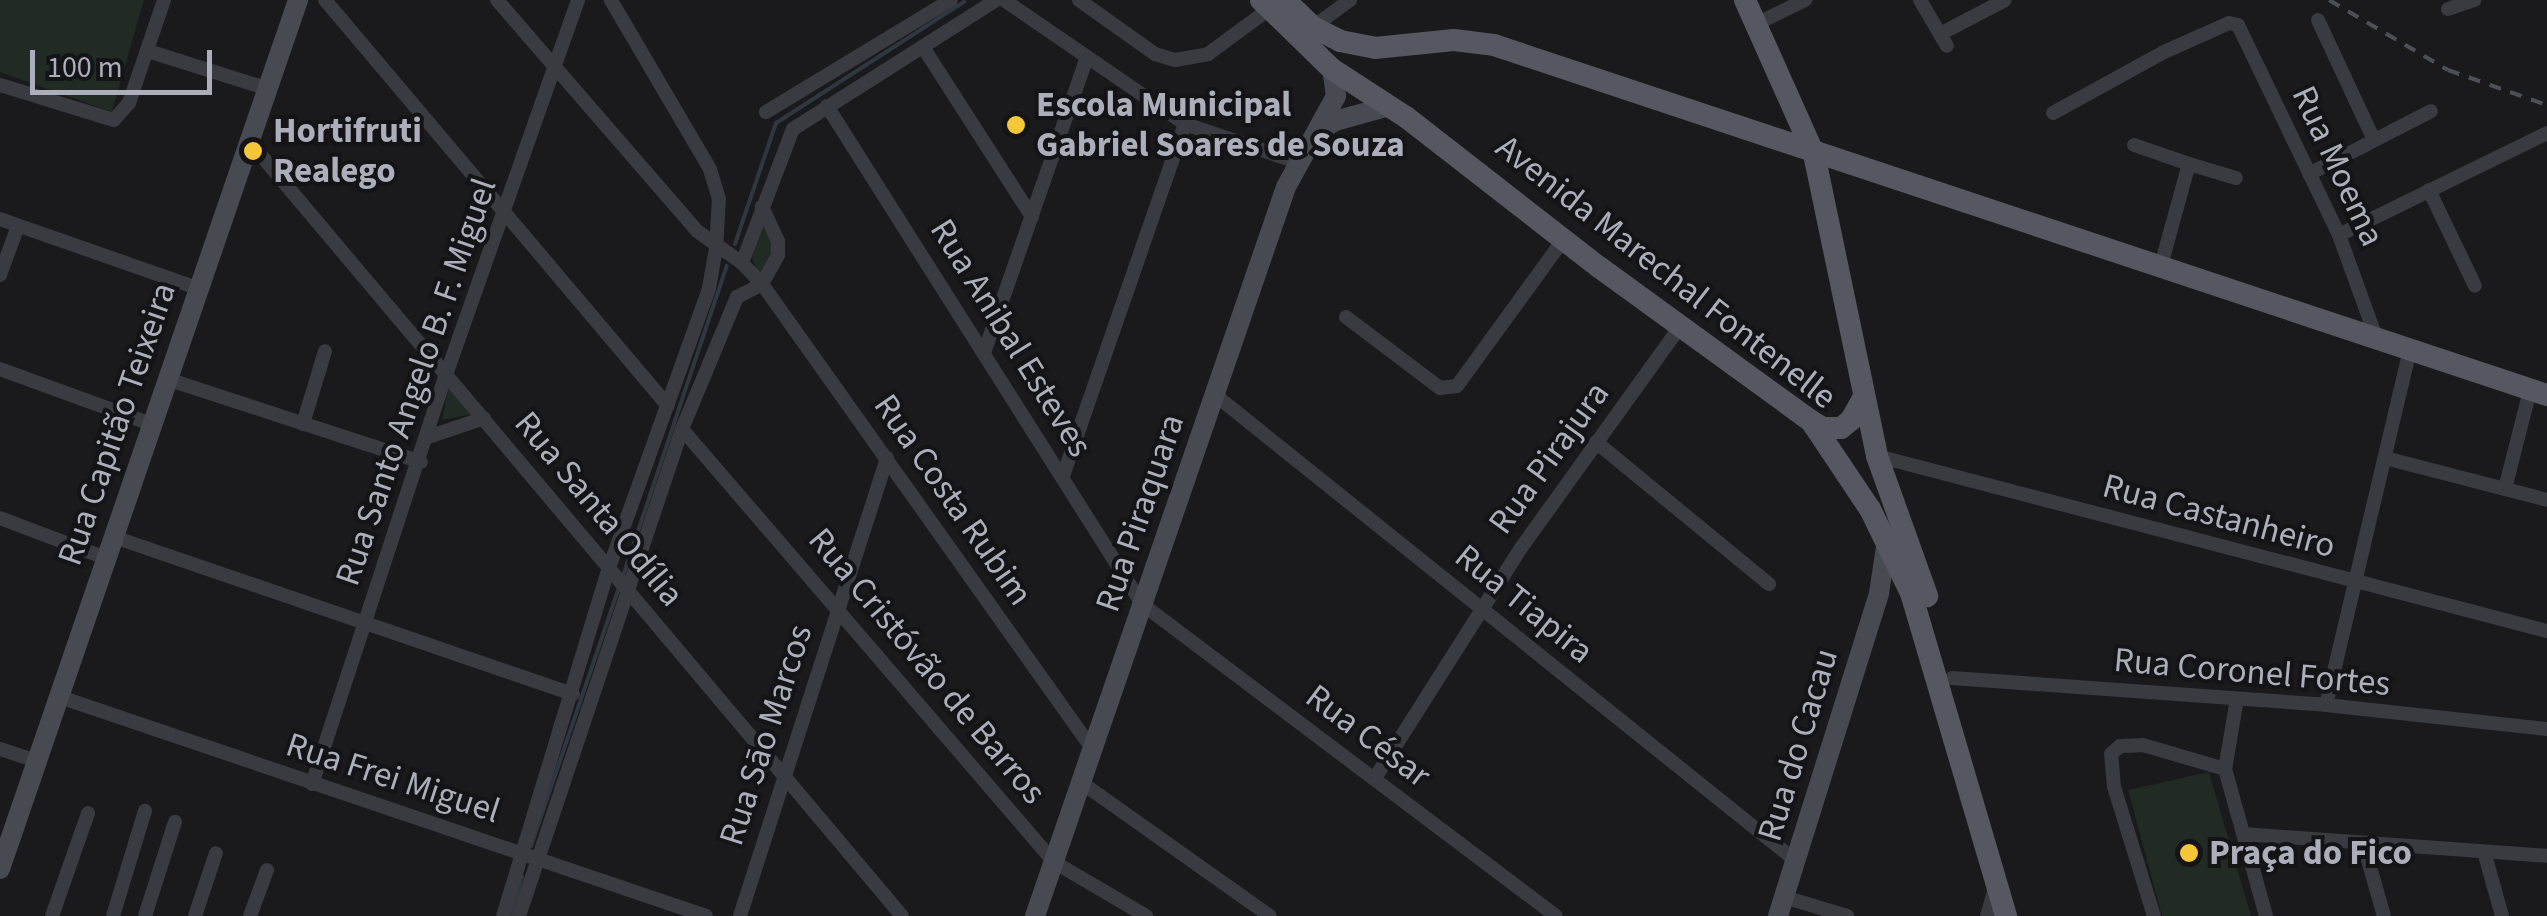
<!DOCTYPE html>
<meta charset="utf-8">
<style>
body{margin:0}
#map{position:relative;width:2547px;height:916px;overflow:hidden;background:#1a191c;font-family:"Source Sans 3",sans-serif}
div>[style]{position:absolute}
.green>*{inset:0;background:#212a23}
.stream>*{height:4px;margin:-2px;padding:0 2px;transform-origin:2px;border-radius:2px;background:#2f3740}
.street>*{height:14px;margin:-7px;padding:0 7px;transform-origin:7px;border-radius:7px;background:#3a3b41}
.secondary>*{height:20px;margin:-10px;padding:0 10px;transform-origin:10px;border-radius:10px;background:#484a51}
.primary>*{height:22px;margin:-11px;padding:0 11px;transform-origin:11px;border-radius:11px;background:#565760}
.rail>*{height:4px;margin-top:-2px;transform-origin:0;background:repeating-linear-gradient(90deg,#4d4f56 0 12px,transparent 0 22px)}
.dots>*{width:28px;height:28px;translate:-50% -50%;box-sizing:border-box;border:5px solid #141417;border-radius:50%}
span{translate:-50% -50%;white-space:nowrap;text-align:center;line-height:1.15;-webkit-text-stroke:8px #141417;paint-order:stroke}
.poi-label{font-size:35px;color:#acafbb;font-weight:700}
.left{translate:0 -50%;text-align:left}
.street-label{font-size:35px;color:#acafbb}
.scale{position:absolute;left:30px;top:50px;width:182px;height:45px;box-sizing:border-box;border:5px solid #acafbb;border-top:0;padding-left:12px;font-size:30px;line-height:35px;white-space:nowrap;color:#acafbb;-webkit-text-stroke:8px #141417;paint-order:stroke}
</style>
<div id="map">
<div class="green">
<div style="clip-path:polygon(0 0,144px 0,112px 112px,0 72px)"></div>
<div style="clip-path:polygon(761px 222px,770px 232px,774px 253px,761px 277px,752px 259px)"></div>
<div style="clip-path:polygon(449px 386px,474px 414px,442px 420px)"></div>
<div style="clip-path:polygon(2209px 772px,2251px 916px,2162px 916px,2128px 790px)"></div>
</div>
<div class="stream">
<div style="left:735px;top:244px;width:128px;rotate:-71.3deg"></div>
<div style="left:776px;top:123px;width:224px;rotate:-32.8deg"></div>
<div style="left:623px;top:576px;width:327px;rotate:-71.5deg"></div>
<div style="left:531px;top:846px;width:276px;rotate:-71.2deg"></div>
<div style="left:511px;top:916px;width:41px;rotate:-74.2deg"></div>
</div>
<div class="street">
<div style="left:325px;top:0;width:531px;rotate:49.81deg"></div>
<div style="left:497px;top:0;width:306px;rotate:49.1deg"></div>
<div style="left:697px;top:231px;width:55px;rotate:35.4deg"></div>
<div style="left:742px;top:263px;width:29px;rotate:46deg"></div>
<div style="left:762px;top:284px;width:572px;rotate:54.61deg"></div>
<div style="left:1004px;top:0;width:219px;rotate:34.4deg"></div>
<div style="left:1185px;top:124px;width:118px;rotate:18.7deg"></div>
<div style="left:1079px;top:0;width:93px;rotate:35.4deg"></div>
<div style="left:1155px;top:54px;width:21px;rotate:17deg"></div>
<div style="left:1175px;top:60px;width:34px;rotate:-10deg"></div>
<div style="left:1208px;top:54px;width:74px;rotate:-36.3deg"></div>
<div style="left:1920px;top:0;width:53px;rotate:59.6deg"></div>
<div style="left:2448px;top:9px;width:28px;rotate:-19deg"></div>
<div style="left:2318px;top:20px;width:132px;rotate:65deg"></div>
<div style="left:1756px;top:24px;width:55px;rotate:-26.1deg"></div>
<div style="left:1313px;top:27px;width:46px;rotate:-36.1deg"></div>
<div style="left:1940px;top:34px;width:73px;rotate:-27.6deg"></div>
<div style="left:923px;top:47px;width:202px;rotate:57.3deg"></div>
<div style="left:148px;top:51px;width:123px;rotate:17.5deg"></div>
<div style="left:0;top:85px;width:119px;rotate:17.1deg"></div>
<div style="left:114px;top:120px;width:23px;rotate:-49deg"></div>
<div style="left:129px;top:103px;width:109px;rotate:-71.2deg"></div>
<div style="left:827px;top:106px;width:589px;rotate:57.69deg"></div>
<div style="left:1142px;top:604px;width:518px;rotate:37deg"></div>
<div style="left:766px;top:112px;width:216px;rotate:-31.2deg"></div>
<div style="left:2053px;top:113px;width:127px;rotate:-28.8deg"></div>
<div style="left:2164px;top:52px;width:71px;rotate:-24deg"></div>
<div style="left:2229px;top:23px;width:9px;rotate:13deg"></div>
<div style="left:2238px;top:25px;width:233px;rotate:64.3deg"></div>
<div style="left:2339px;top:235px;width:112px;rotate:70.1deg"></div>
<div style="left:249px;top:141px;width:1013px;rotate:49.88deg"></div>
<div style="left:2134px;top:145px;width:58px;rotate:19.1deg"></div>
<div style="left:2309px;top:174px;width:137px;rotate:-27.3deg"></div>
<div style="left:2429px;top:190px;width:106px;rotate:64.4deg"></div>
<div style="left:0;top:219px;width:209px;rotate:19.3deg"></div>
<div style="left:2339px;top:235px;width:232px;rotate:-26.1deg"></div>
<div style="left:742px;top:263px;width:143px;rotate:-69.2deg"></div>
<div style="left:793px;top:129px;width:241px;rotate:-32.4deg"></div>
<div style="left:2160px;top:269px;width:109px;rotate:-74.6deg"></div>
<div style="left:2189px;top:164px;width:49px;rotate:16.6deg"></div>
<div style="left:0;top:275px;width:52px;rotate:-69.8deg"></div>
<div style="left:737px;top:297px;width:28px;rotate:-27deg"></div>
<div style="left:762px;top:284px;width:33px;rotate:-61deg"></div>
<div style="left:778px;top:255px;width:14px;rotate:-90deg"></div>
<div style="left:778px;top:241px;width:38px;rotate:-115deg"></div>
<div style="left:1346px;top:317px;width:118px;rotate:37.1deg"></div>
<div style="left:1440px;top:388px;width:17px;rotate:-7deg"></div>
<div style="left:1457px;top:386px;width:180px;rotate:-54deg"></div>
<div style="left:985px;top:350px;width:307px;rotate:-70.8deg"></div>
<div style="left:0;top:369px;width:161px;rotate:20deg"></div>
<div style="left:167px;top:379px;width:267px;rotate:18.1deg"></div>
<div style="left:1214px;top:394px;width:746px;rotate:38.74deg"></div>
<div style="left:303px;top:424px;width:76px;rotate:-73.2deg"></div>
<div style="left:682px;top:429px;width:571px;rotate:49.33deg"></div>
<div style="left:1054px;top:862px;width:107px;rotate:30.4deg"></div>
<div style="left:428px;top:437px;width:59px;rotate:-18.7deg"></div>
<div style="left:1596px;top:442px;width:224px;rotate:39.4deg"></div>
<div style="left:1877px;top:456px;width:692px;rotate:14.64deg"></div>
<div style="left:2385px;top:458px;width:167px;rotate:14.5deg"></div>
<div style="left:1063px;top:476px;width:373px;rotate:-70.9deg"></div>
<div style="left:2505px;top:489px;width:102px;rotate:-75.8deg"></div>
<div style="left:0;top:518px;width:113px;rotate:20.7deg"></div>
<div style="left:114px;top:537px;width:485px;rotate:18.9deg"></div>
<div style="left:1952px;top:678px;width:375px;rotate:4.1deg"></div>
<div style="left:2326px;top:705px;width:222px;rotate:6.2deg"></div>
<div style="left:60px;top:697px;width:682px;rotate:18.73deg"></div>
<div style="left:2237px;top:699px;width:71px;rotate:99.7deg"></div>
<div style="left:2225px;top:769px;width:153px;rotate:74.4deg"></div>
<div style="left:2326px;top:705px;width:364px;rotate:-76.7deg"></div>
<div style="left:0;top:749px;width:39px;rotate:18deg"></div>
<div style="left:1375px;top:778px;width:272px;rotate:-57.6deg"></div>
<div style="left:1521px;top:548px;width:272px;rotate:-54.3deg"></div>
<div style="left:1082px;top:783px;width:230px;rotate:35.3deg"></div>
<div style="left:312px;top:784px;width:434px;rotate:-71.9deg"></div>
<div style="left:447px;top:372px;width:394px;rotate:-70.6deg"></div>
<div style="left:2243px;top:834px;width:305px;rotate:4.1deg"></div>
<div style="left:2364px;top:846px;width:73px;rotate:74.1deg"></div>
<div style="left:2485px;top:855px;width:63px;rotate:74.4deg"></div>
<div style="left:1784px;top:897px;width:66px;rotate:16.8deg"></div>
<div style="left:52px;top:916px;width:109px;rotate:-70.7deg"></div>
<div style="left:113px;top:916px;width:110px;rotate:-73.1deg"></div>
<div style="left:145px;top:916px;width:99px;rotate:-72.3deg"></div>
<div style="left:195px;top:916px;width:66px;rotate:-71.6deg"></div>
<div style="left:250px;top:916px;width:49px;rotate:-69.7deg"></div>
<div style="left:503px;top:916px;width:364px;rotate:-73.1deg"></div>
<div style="left:609px;top:568px;width:297px;rotate:-70.3deg"></div>
<div style="left:709px;top:288px;width:40px;rotate:-80deg"></div>
<div style="left:716px;top:249px;width:50px;rotate:-86.6deg"></div>
<div style="left:719px;top:199px;width:31px;rotate:-107deg"></div>
<div style="left:710px;top:169px;width:196px;rotate:-120.4deg"></div>
<div style="left:519px;top:916px;width:514px;rotate:-71.49deg"></div>
<div style="left:682px;top:429px;width:143px;rotate:-67.4deg"></div>
<div style="left:740px;top:916px;width:481px;rotate:-72.2deg"></div>
<div style="left:1987px;top:916px;width:29px;rotate:-74deg"></div>
<div style="left:2154px;top:916px;width:135px;rotate:-107.2deg"></div>
<div style="left:2114px;top:787px;width:33px;rotate:-95deg"></div>
<div style="left:2111px;top:754px;width:12px;rotate:-42deg"></div>
<div style="left:2120px;top:746px;width:23px;rotate:-2deg"></div>
<div style="left:2143px;top:745px;width:85px;rotate:16.3deg"></div>
</div>
<div class="secondary">
<div style="left:1317px;top:133px;width:22px;rotate:-34deg"></div>
<div style="left:1335px;top:121px;width:56px;rotate:-15.5deg"></div>
<div style="left:0;top:869px;width:919px;rotate:-71.07deg"></div>
<div style="left:1035px;top:916px;width:771px;rotate:-71deg"></div>
<div style="left:1286px;top:187px;width:104px;rotate:-61.2deg"></div>
<div style="left:1336px;top:96px;width:27px;rotate:-98deg"></div>
<div style="left:1778px;top:916px;width:338px;rotate:-72.6deg"></div>
<div style="left:1879px;top:593px;width:53px;rotate:-81.3deg"></div>
</div>
<div class="primary">
<div style="left:1261px;top:0;width:99px;rotate:44.2deg"></div>
<div style="left:1332px;top:69px;width:88px;rotate:33deg"></div>
<div style="left:1406px;top:117px;width:244px;rotate:37.9deg"></div>
<div style="left:1599px;top:267px;width:262px;rotate:36deg"></div>
<div style="left:1811px;top:421px;width:106px;rotate:56.2deg"></div>
<div style="left:1870px;top:509px;width:93px;rotate:64deg"></div>
<div style="left:1911px;top:593px;width:337px;rotate:73.6deg"></div>
<div style="left:1285px;top:0;width:39px;rotate:44deg"></div>
<div style="left:1313px;top:27px;width:30px;rotate:27deg"></div>
<div style="left:1340px;top:41px;width:36px;rotate:11deg"></div>
<div style="left:1375px;top:48px;width:79px;rotate:-5.8deg"></div>
<div style="left:1454px;top:40px;width:40px;rotate:7.1deg"></div>
<div style="left:1494px;top:45px;width:1110px;rotate:18.39deg"></div>
<div style="left:1745px;top:0;width:169px;rotate:65.9deg"></div>
<div style="left:1814px;top:154px;width:309px;rotate:78.2deg"></div>
<div style="left:1877px;top:456px;width:149px;rotate:70.3deg"></div>
<div style="left:1811px;top:421px;width:14px;rotate:30deg"></div>
<div style="left:1823px;top:428px;width:18px"></div>
<div style="left:1841px;top:428px;width:13px;rotate:-39deg"></div>
<div style="left:1851px;top:420px;width:25px;rotate:-61deg"></div>
</div>
<div class="rail">
<div style="left:2329px;top:0;width:138px;rotate:30.5deg"></div>
<div style="left:2448px;top:70px;width:105px;rotate:19.5deg"></div>
</div>
<div class="dots">
<div style="left:1016px;top:125px;background:#f5c638"></div>
<div style="left:253px;top:151px;background:#f5c638"></div>
<div style="left:2189px;top:853px;background:#f5c638"></div>
</div>
<div class="poi-label">
<span class="left" style="left:1036px;top:125px">Escola Municipal<br>Gabriel Soares de Souza</span>
<span class="left" style="left:273px;top:151px">Hortifruti<br>Realego</span>
<span class="left" style="left:2209px;top:853px">Praça do Fico</span>
</div>
<div class="street-label">
<span style="left:2338px;top:166px;rotate:65deg">Rua Moema</span>
<span style="left:1666px;top:272px;rotate:38deg">Avenida Marechal Fontenelle</span>
<span style="left:1011px;top:338px;rotate:58deg">Rua Anibal Esteves</span>
<span style="left:416px;top:382px;rotate:-71deg">Rua Santo Angelo B. F. Miguel</span>
<span style="left:117px;top:424px;rotate:-71deg">Rua Capitão Teixeira</span>
<span style="left:1549px;top:458px;rotate:-54deg">Rua Pirajura</span>
<span style="left:953px;top:500px;rotate:55deg">Rua Costa Rubim</span>
<span style="left:599px;top:509px;rotate:50deg">Rua Santa Odília</span>
<span style="left:1140px;top:513px;rotate:-71deg">Rua Piraquara</span>
<span style="left:2219px;top:516px;rotate:15deg">Rua Castanheiro</span>
<span style="left:1524px;top:604px;rotate:39deg">Rua Tiapira</span>
<span style="left:927px;top:666px;rotate:50deg">Rua Cristóvão de Barros</span>
<span style="left:2252px;top:672px;rotate:5deg">Rua Coronel Fortes</span>
<span style="left:766px;top:735px;rotate:-72deg">Rua Sāo Marcos</span>
<span style="left:1368px;top:736px;rotate:37deg">Rua César</span>
<span style="left:1798px;top:745px;rotate:-73deg">Rua do Cacau</span>
<span style="left:393px;top:778px;rotate:18deg">Rua Frei Miguel</span>
</div>
<div class="scale">100 m</div>
</div>
